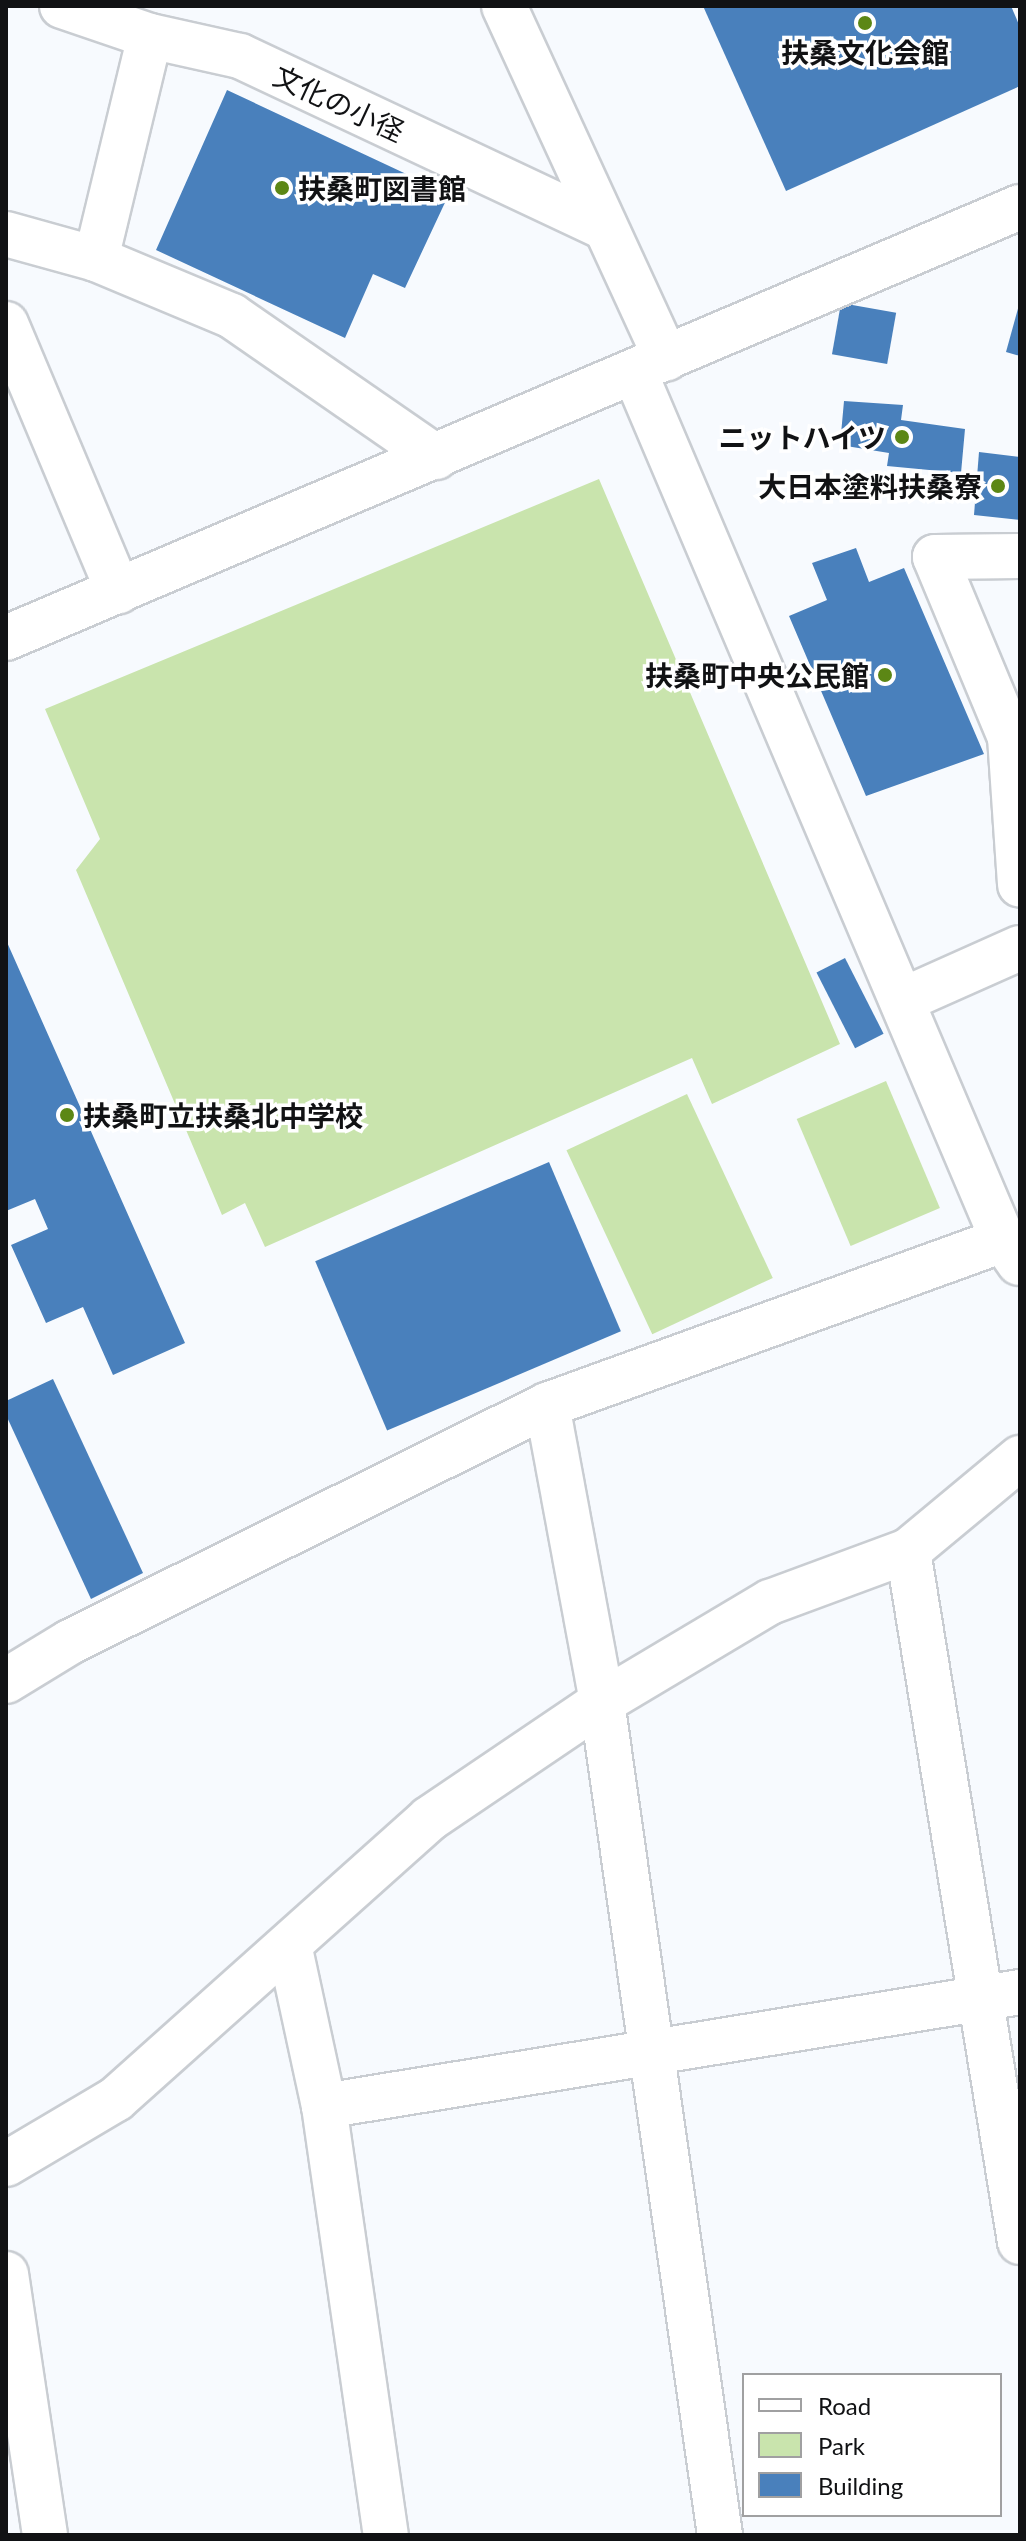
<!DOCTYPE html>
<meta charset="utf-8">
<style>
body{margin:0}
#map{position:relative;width:1026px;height:2541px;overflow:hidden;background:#f7fafe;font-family:Lato,"Noto Sans JP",sans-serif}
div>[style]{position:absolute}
.green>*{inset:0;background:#c9e4ad;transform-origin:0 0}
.building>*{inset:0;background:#4980bc;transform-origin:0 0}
.roads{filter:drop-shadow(2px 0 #c9cdd2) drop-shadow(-2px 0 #c9cdd2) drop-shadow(0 2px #c9cdd2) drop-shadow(0 -2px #c9cdd2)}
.minor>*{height:44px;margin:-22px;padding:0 22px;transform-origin:22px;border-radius:22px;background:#fff}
.tertiary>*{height:44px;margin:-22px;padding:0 22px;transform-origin:22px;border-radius:22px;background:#fff}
.dots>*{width:22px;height:22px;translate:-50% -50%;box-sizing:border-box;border:4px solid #fff;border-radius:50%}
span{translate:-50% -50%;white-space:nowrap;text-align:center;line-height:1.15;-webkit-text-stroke:7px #fff;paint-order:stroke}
.poi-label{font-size:28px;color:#111214;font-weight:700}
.left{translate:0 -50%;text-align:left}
.right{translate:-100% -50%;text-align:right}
.street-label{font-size:28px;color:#111214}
.frame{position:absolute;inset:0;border:8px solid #111214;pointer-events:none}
.legend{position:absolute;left:742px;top:2373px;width:260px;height:144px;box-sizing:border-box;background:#fff;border:2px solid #a0a0a1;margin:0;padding:10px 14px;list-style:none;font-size:24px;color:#111214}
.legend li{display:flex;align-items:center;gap:16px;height:40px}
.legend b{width:40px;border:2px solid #a0a0a1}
</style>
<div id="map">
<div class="green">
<div style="clip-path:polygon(599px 479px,840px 1044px,712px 1104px,692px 1058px,265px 1247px,245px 1203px,222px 1215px,76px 870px,100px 839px,45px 709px)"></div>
<div style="left:886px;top:1081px;width:138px;height:97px;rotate:67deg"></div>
<div style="left:687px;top:1094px;width:203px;height:133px;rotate:65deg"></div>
</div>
<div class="building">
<div style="clip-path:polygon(703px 6px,1011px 6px,1020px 27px,1020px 86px,786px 191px)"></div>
<div style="clip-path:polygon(227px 90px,449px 194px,405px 288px,373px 274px,345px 338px,156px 250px)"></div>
<div style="left:841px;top:303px;width:56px;height:52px;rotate:10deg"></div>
<div style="clip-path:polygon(1019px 305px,1020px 305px,1020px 356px,1006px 352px)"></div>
<div style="clip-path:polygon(844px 401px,903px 405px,901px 420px,965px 429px,961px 473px,887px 466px,889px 453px,840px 445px)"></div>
<div style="clip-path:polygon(979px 452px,1020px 457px,1020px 520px,974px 515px)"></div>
<div style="clip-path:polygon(856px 548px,869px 582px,904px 568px,984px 754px,866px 796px,789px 616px,827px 600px,812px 563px)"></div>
<div style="clip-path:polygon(6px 940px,185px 1343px,113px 1375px,83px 1307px,46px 1323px,11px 1245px,48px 1229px,35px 1199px,6px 1211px)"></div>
<div style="left:845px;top:958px;width:85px;height:32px;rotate:63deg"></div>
<div style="left:549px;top:1162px;width:184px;height:254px;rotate:67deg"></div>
<div style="clip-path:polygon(53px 1379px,143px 1573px,91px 1599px,6px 1415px,6px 1401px)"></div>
</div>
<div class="roads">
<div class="minor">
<div style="left:62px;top:6px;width:93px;rotate:18.8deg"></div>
<div style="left:150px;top:36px;width:92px;rotate:12.5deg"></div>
<div style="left:240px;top:56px;width:403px;rotate:25.2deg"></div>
<div style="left:504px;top:6px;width:388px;rotate:65.3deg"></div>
<div style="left:6px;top:234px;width:93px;rotate:15.5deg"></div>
<div style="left:96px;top:259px;width:147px;rotate:22.7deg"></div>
<div style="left:232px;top:316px;width:248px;rotate:34.7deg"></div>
<div style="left:96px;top:259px;width:229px;rotate:-76.4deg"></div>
<div style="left:6px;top:324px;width:290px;rotate:67.2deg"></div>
<div style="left:635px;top:373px;width:942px;rotate:67deg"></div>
<div style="left:1003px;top:1240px;width:28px;rotate:55deg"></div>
<div style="left:1020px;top:556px;width:85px;rotate:179.3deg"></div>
<div style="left:935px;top:557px;width:195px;rotate:67.4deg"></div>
<div style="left:1010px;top:737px;width:148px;rotate:86.1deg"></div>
<div style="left:903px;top:1000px;width:128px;rotate:-24deg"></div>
<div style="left:547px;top:1405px;width:302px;rotate:79.5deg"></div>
<div style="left:602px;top:1702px;width:841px;rotate:81.94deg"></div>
<div style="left:908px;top:1551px;width:700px;rotate:80.79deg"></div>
<div style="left:6px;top:1681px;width:75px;rotate:-31.4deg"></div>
<div style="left:70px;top:1642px;width:533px;rotate:-26.42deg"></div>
<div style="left:547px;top:1405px;width:485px;rotate:-19.9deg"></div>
<div style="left:290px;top:1949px;width:161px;rotate:77.8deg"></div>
<div style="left:324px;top:2106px;width:433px;rotate:81.8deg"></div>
<div style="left:324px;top:2106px;width:705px;rotate:-9.3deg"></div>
<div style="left:6px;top:2164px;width:128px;rotate:-30.6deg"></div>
<div style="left:116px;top:2099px;width:420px;rotate:-41.8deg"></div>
<div style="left:429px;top:1819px;width:209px;rotate:-34.1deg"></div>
<div style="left:602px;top:1702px;width:196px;rotate:-30.8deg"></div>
<div style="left:770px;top:1602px;width:147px;rotate:-20.3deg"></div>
<div style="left:908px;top:1551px;width:146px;rotate:-39.7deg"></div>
</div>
<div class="tertiary">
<div style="left:6px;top:638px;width:1102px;rotate:-23.03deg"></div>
<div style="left:6px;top:2274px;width:264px;rotate:81.5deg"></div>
</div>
</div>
<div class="dots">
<div style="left:865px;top:23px;background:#5c8715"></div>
<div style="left:282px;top:188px;background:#5c8715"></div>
<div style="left:902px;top:437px;background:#5c8715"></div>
<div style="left:998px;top:486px;background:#5c8715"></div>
<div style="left:885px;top:675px;background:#5c8715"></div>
<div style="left:67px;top:1115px;background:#5c8715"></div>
</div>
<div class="poi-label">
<span style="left:865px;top:52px">扶桑文化会館</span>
<span class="left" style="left:298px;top:188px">扶桑町図書館</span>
<span class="right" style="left:886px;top:437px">ニットハイツ</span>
<span class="right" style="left:982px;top:486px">大日本塗料扶桑寮</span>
<span class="right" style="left:869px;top:675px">扶桑町中央公民館</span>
<span class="left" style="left:83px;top:1115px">扶桑町立扶桑北中学校</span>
</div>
<div class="street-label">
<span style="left:339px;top:103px;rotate:25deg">文化の小径</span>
</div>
<div class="frame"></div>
<ul class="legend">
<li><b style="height:10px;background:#fff"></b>Road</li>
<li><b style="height:22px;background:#c9e4ad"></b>Park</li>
<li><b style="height:22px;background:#4980bc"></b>Building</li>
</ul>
</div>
